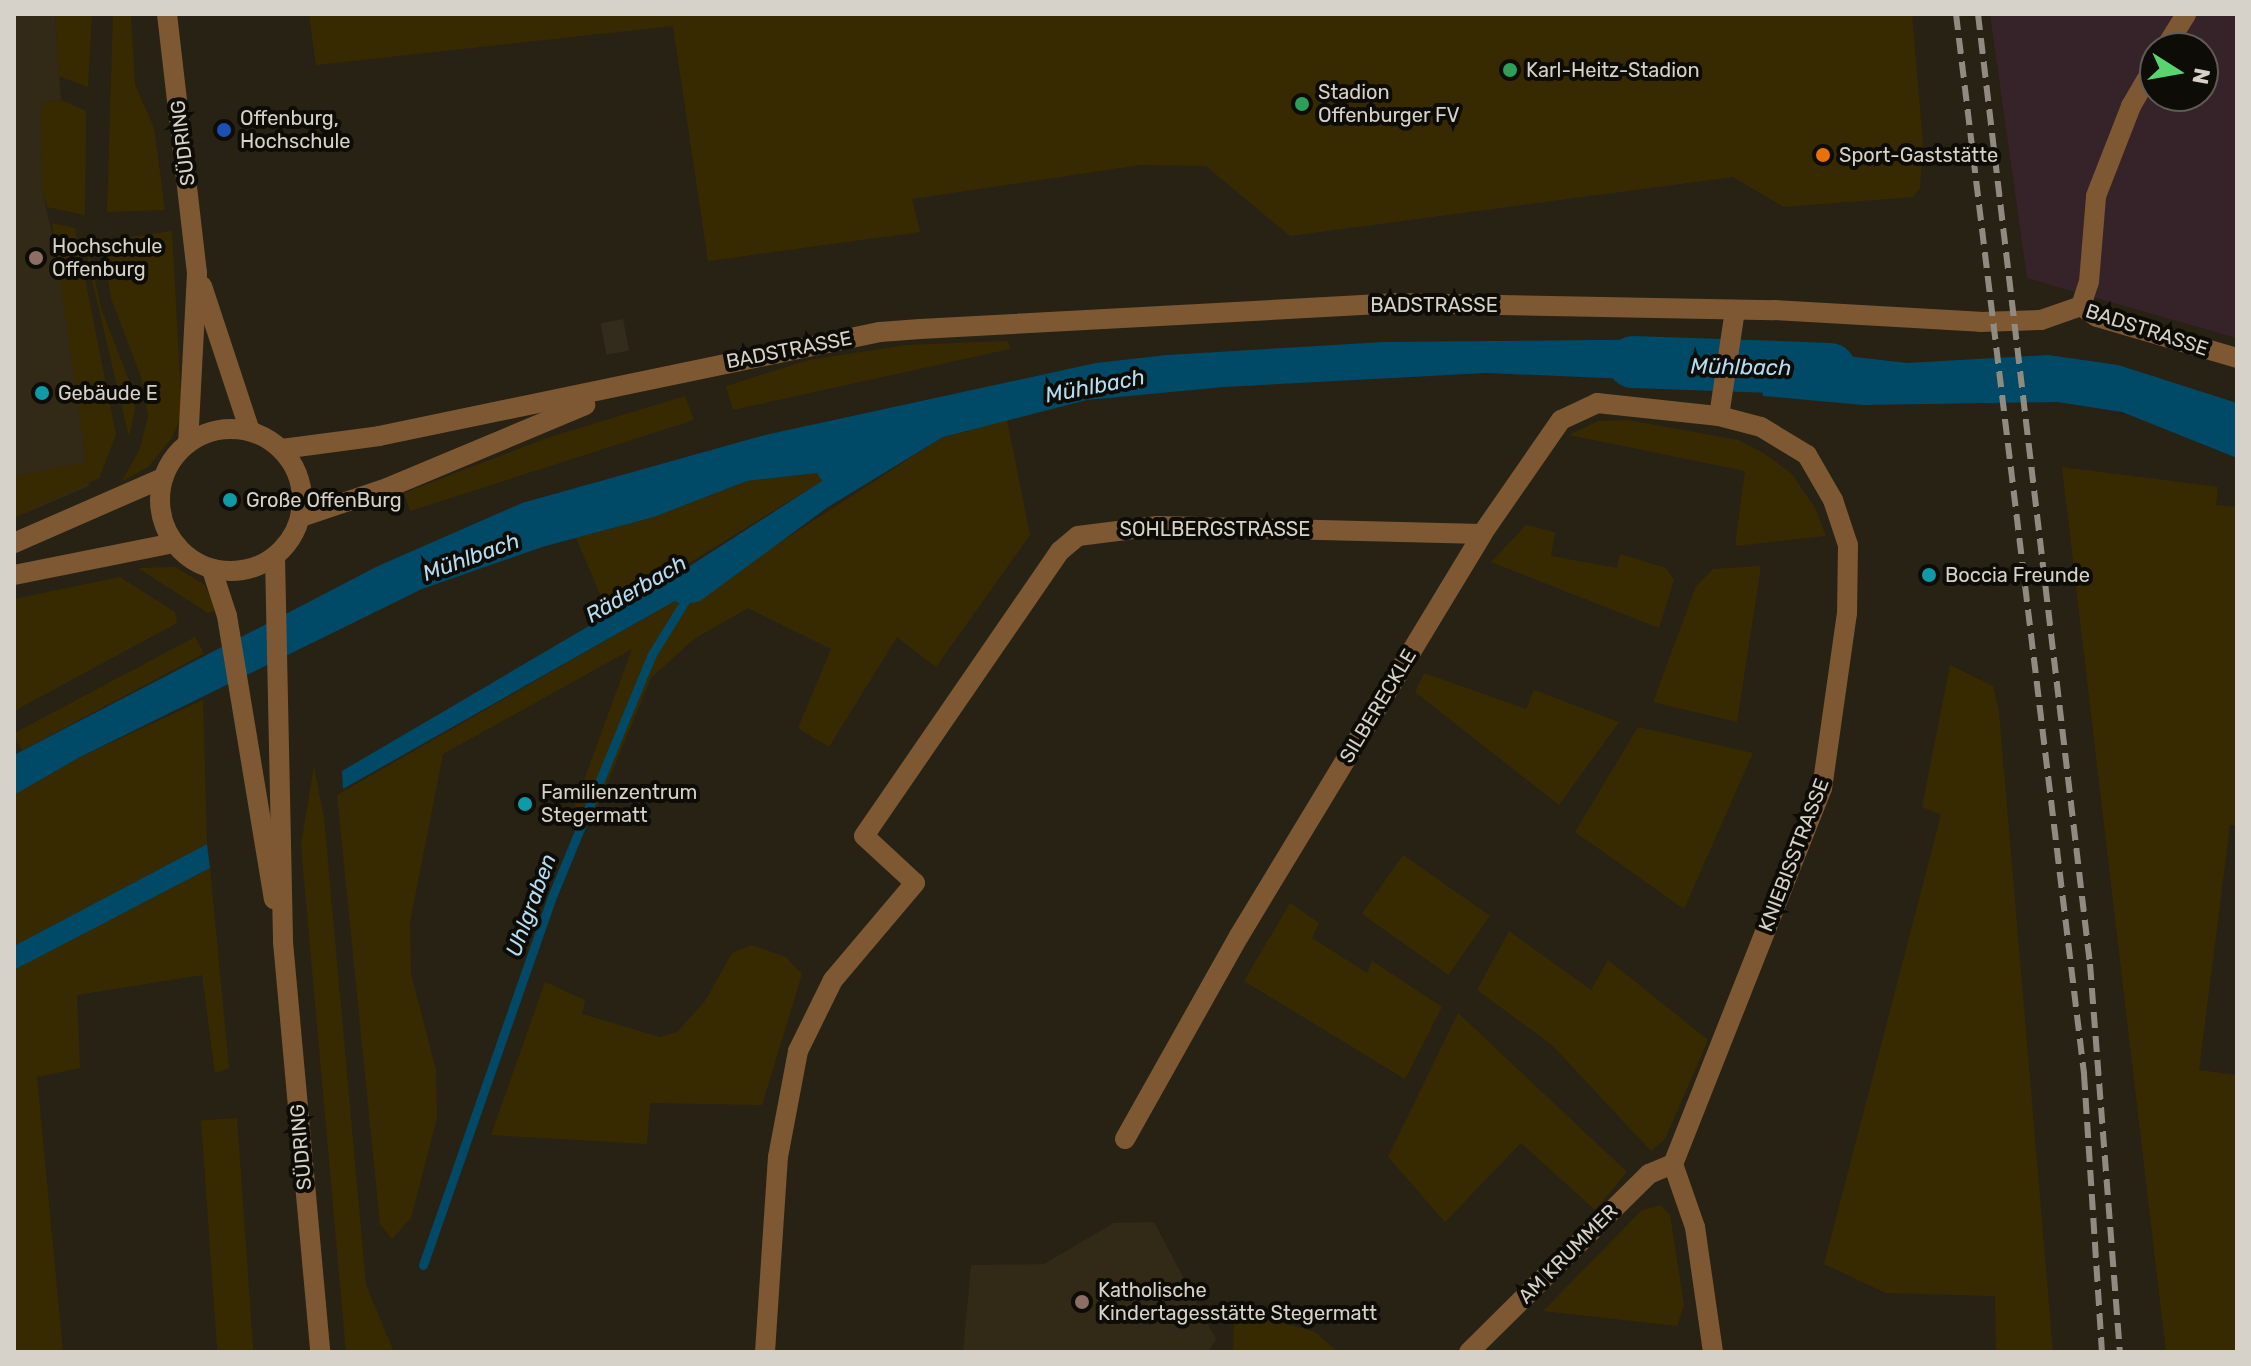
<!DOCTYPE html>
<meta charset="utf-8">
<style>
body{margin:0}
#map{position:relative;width:2251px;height:1366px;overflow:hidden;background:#272214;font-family:Rubik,sans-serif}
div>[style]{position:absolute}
.commercial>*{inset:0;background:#362329}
.industrial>*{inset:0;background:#332c1c;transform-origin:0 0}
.built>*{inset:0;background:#322a16}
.green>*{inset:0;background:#382a00;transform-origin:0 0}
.water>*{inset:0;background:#004a68}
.stream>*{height:9px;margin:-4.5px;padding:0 4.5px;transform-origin:4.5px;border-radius:4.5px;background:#004a68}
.river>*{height:52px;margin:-26px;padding:0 26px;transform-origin:26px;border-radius:26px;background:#004a68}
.minor>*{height:20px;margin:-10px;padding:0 10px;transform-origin:10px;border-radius:10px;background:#7e5833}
.minor>.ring{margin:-10px;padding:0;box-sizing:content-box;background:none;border:20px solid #7e5833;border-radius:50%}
.rail>*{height:6px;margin-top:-3px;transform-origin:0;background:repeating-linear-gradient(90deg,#8f8b80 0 16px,transparent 0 24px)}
.dots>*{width:22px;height:22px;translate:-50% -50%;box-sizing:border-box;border:4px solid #0e0c06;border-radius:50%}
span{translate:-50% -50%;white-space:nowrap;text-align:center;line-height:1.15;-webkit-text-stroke:8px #0e0c06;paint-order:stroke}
.poi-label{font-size:20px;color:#d6d2c9}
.left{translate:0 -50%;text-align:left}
.street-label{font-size:20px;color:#d6d2c9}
.water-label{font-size:22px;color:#b4dcf2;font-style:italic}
.frame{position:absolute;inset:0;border:16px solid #d6d2c9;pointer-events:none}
.north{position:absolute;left:2139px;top:32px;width:80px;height:80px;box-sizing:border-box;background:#0e0c06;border:2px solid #5e5b54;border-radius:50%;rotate:101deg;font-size:22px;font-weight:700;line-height:32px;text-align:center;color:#d6d2c9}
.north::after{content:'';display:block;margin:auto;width:28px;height:36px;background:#59d56f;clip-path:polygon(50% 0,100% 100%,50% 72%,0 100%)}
</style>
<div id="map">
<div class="commercial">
<div style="clip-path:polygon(evenodd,1990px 14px,2237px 14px,2237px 338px,2027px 278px,1990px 14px,2155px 48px,2203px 48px,2203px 96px,2155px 96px,2155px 48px)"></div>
</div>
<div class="industrial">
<div style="left:623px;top:319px;width:32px;height:23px;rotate:79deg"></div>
</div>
<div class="built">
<div style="clip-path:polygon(14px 14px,55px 14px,61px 100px,41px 103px,42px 190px,65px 292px,89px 486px,14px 518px)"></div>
<div style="clip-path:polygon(1154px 1222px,1216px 1339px,1208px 1352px,963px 1352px,971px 1265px,1044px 1264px,1114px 1223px)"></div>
</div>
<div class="green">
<div style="clip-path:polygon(55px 14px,92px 14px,88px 87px,59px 76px)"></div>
<div style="clip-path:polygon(113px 14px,131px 14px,135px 85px,154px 128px,165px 210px,107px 212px)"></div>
<div style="clip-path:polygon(309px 14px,1912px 14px,1923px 144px,1920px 188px,1913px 197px,1784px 207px,1733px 177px,1290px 236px,1206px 166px,1140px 165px,912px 199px,920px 232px,708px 261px,673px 26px,316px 65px)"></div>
<div style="clip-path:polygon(61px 100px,86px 111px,85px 215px,47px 207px,42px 190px,41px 103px)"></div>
<div style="clip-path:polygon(52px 223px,75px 228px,116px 435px,99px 478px,14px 518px,14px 476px,86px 462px)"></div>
<div style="clip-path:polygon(172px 231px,182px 415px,171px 439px,148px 467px,121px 482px,140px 449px,148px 416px,141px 377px,111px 298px,104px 252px,109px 240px)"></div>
<div style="clip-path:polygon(89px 252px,101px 308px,132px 388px,135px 409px,129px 437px,88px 263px)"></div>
<div style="clip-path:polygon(1008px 341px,1010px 349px,733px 410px,726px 386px,809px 360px,906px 345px)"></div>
<div style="clip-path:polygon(685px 396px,694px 420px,410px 511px,404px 493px,547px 438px)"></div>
<div style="clip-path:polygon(1007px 420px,1030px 535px,936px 667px,897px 637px,829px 747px,798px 728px,831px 649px,748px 608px,694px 639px,651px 678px,590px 825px,572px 813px,632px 649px,443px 754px,410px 922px,411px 974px,436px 1070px,437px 1118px,411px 1218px,392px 1239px,380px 1224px,337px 795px,675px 601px,683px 605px,943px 437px)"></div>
<div style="clip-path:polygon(1628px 420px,1738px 440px,1765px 454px,1792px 474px,1815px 508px,1826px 536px,1735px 546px,1745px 471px,1569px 435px,1598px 421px)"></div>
<div style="clip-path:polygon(2062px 467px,2218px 487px,2216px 505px,2237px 507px,2237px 825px,2230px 825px,2199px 1070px,2237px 1075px,2237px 1352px,2166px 1352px)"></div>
<div style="clip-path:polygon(818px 473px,822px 481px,608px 613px,576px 538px,654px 517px,747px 481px)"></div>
<div style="clip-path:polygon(1526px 525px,1555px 532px,1551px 556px,1617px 568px,1620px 554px,1666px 568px,1674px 580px,1659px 628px,1491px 562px)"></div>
<div style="clip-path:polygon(1761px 566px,1737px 722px,1653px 702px,1696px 586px,1713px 569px)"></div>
<div style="clip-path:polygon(175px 567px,205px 585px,216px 610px,208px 613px,138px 568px)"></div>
<div style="clip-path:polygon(120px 577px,175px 612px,177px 623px,14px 711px,14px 599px)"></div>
<div style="left:195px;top:637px;width:19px;height:206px;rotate:62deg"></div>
<div style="clip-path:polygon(1950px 665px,1993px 686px,1999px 712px,2053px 1352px,1996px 1352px,1995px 1296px,1886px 1293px,1824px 1264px,1941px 815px,1922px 807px)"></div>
<div style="clip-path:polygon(1424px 673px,1526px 709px,1534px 690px,1619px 722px,1559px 805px,1415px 692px)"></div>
<div style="clip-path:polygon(203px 700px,207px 844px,14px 946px,14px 795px,80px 757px)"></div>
<div style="clip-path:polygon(1638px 727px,1753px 753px,1684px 909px,1575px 832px)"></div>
<div style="clip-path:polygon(314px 766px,324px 818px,366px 1285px,394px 1352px,346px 1352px,301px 845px)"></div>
<div style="left:1403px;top:855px;width:106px;height:72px;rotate:35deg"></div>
<div style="clip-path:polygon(210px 868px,229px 1068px,215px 1073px,202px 975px,77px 995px,80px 1068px,37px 1077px,63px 1352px,14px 1352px,14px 970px)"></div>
<div style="clip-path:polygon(1290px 903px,1319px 923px,1312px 938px,1367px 973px,1372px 961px,1442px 1007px,1405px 1079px,1244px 981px)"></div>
<div style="clip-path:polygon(1509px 931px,1591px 990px,1608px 960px,1708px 1040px,1665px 1139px,1651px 1151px,1552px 1045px,1477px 990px)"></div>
<div style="clip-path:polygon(751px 945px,786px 957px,802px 974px,762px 1105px,650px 1103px,647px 1144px,491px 1135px,545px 982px,585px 1000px,582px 1014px,660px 1037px,677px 1032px,705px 1001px,732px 953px)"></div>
<div style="clip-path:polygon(1458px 1013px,1627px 1172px,1595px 1210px,1521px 1143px,1445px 1222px,1388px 1157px)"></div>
<div style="left:237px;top:1118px;width:235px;height:36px;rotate:86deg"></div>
<div style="clip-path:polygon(1660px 1205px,1670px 1215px,1684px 1305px,1677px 1326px,1543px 1311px,1642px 1210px)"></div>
<div style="clip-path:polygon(1245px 1312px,1315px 1332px,1338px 1352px,1233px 1352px,1234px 1322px)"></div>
</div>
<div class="water">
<div style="clip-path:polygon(1701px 339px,1705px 365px,1700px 382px,1486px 373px,1224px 387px,1087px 400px,943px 437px,828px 507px,700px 601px,682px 605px,675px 601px,343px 789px,342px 771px,676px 575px,822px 481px,817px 473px,747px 481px,654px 517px,542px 547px,422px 589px,80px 757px,14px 795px,14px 755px,378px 566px,522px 503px,765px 435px,1096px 363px,1167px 355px,1384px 342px)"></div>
<div style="clip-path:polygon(1769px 347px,1907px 363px,2048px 355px,2118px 365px,2237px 403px,2237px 458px,2122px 412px,2057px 402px,1863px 405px,1763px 396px,1759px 366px)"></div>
<div style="clip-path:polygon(207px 844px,210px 868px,14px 970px,14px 946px)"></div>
</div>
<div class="stream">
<div style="left:423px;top:1265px;width:388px;rotate:-70.7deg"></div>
<div style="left:551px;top:899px;width:263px;rotate:-67.6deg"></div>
<div style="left:651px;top:656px;width:70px;rotate:-58.3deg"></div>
</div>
<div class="river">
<div style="left:1633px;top:362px;width:197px;rotate:2deg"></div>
</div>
<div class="minor">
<div style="left:167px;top:14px;width:261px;rotate:83.4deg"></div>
<div style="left:197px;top:273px;width:170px;rotate:93deg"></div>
<div style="left:2165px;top:48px;width:40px;rotate:-58deg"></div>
<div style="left:202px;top:286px;width:153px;rotate:71.7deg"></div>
<div style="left:2081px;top:306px;width:25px;rotate:-72deg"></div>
<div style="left:2089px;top:282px;width:86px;rotate:-85.3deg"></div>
<div style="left:2096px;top:196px;width:97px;rotate:-68.7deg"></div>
<div style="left:2131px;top:106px;width:48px;rotate:-59.7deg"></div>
<div style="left:2081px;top:306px;width:19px;rotate:35deg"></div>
<div style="left:2097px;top:317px;width:146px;rotate:16.3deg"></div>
<div style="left:1719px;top:416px;width:107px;rotate:-81.4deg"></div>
<div class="ring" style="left:160px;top:429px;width:122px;height:122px"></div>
<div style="left:282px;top:449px;width:98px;rotate:-7.6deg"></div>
<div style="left:379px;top:436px;width:512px;rotate:-11.73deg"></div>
<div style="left:880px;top:332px;width:40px;rotate:-4.3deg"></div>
<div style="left:920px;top:329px;width:479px;rotate:-3.1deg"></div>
<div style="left:1398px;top:303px;width:376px;rotate:1.1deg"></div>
<div style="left:1774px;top:310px;width:206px;rotate:3.3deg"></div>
<div style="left:1980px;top:322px;width:61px;rotate:-1.9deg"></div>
<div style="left:2041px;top:320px;width:42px;rotate:-19.3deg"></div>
<div style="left:301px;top:517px;width:91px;rotate:-18.6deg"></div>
<div style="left:387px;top:488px;width:215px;rotate:-22.7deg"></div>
<div style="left:14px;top:543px;width:163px;rotate:-23.6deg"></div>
<div style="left:275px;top:557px;width:385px;rotate:88.8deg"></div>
<div style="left:283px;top:942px;width:412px;rotate:84.8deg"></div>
<div style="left:212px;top:570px;width:48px;rotate:71.9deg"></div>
<div style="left:227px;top:616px;width:287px;rotate:80.6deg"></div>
<div style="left:14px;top:575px;width:163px;rotate:-11.3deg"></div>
<div style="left:1125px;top:1139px;width:233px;rotate:-60.7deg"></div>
<div style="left:1239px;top:936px;width:470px;rotate:-58.8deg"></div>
<div style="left:1482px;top:534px;width:139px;rotate:-55.3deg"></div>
<div style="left:1561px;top:420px;width:40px;rotate:-25deg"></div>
<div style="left:1597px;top:403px;width:123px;rotate:6.1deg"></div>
<div style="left:1719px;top:416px;width:43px;rotate:14.7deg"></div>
<div style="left:1761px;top:427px;width:54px;rotate:31.3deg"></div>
<div style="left:1807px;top:455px;width:52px;rotate:60deg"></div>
<div style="left:1833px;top:500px;width:47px;rotate:71.6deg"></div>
<div style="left:1848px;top:545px;width:68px;rotate:90.8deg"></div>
<div style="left:1847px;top:613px;width:177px;rotate:98.1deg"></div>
<div style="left:1822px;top:788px;width:404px;rotate:111.6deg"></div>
<div style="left:1673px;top:1164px;width:67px;rotate:70.8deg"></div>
<div style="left:1695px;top:1227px;width:126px;rotate:81.8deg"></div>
<div style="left:765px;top:1352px;width:195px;rotate:-86.2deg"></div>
<div style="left:778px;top:1157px;width:108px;rotate:-79.3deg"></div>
<div style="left:798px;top:1051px;width:79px;rotate:-63.8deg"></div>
<div style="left:833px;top:980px;width:127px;rotate:-49.8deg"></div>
<div style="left:915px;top:883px;width:69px;rotate:-137.3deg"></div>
<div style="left:864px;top:836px;width:346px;rotate:-55.5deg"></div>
<div style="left:1060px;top:551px;width:23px;rotate:-40deg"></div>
<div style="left:1078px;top:536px;width:80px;rotate:-7.2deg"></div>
<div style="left:1157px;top:526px;width:325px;rotate:1.4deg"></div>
<div style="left:1469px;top:1352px;width:253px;rotate:-44.7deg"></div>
<div style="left:1649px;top:1174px;width:26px;rotate:-23deg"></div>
</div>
<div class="rail">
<div style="left:1956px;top:14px;width:1068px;rotate:83.11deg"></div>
<div style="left:2084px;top:1074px;width:279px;rotate:86.3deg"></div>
<div style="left:1978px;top:14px;width:957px;rotate:83.28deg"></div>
<div style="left:2090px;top:964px;width:389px;rotate:85.6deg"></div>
</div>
<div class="dots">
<div style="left:1510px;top:70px;background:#2e9e5b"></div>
<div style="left:1302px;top:104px;background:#2e9e5b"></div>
<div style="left:224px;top:130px;background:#1a4fb4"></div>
<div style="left:1823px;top:155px;background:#e8710a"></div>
<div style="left:36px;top:258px;background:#8d6e63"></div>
<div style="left:42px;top:393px;background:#0f9aa8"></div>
<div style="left:230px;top:500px;background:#0f9aa8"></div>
<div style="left:1929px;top:575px;background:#0f9aa8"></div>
<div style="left:525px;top:804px;background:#0f9aa8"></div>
<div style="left:1082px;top:1302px;background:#8d6e63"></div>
</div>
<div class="poi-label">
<span class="left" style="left:1526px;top:70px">Karl-Heitz-Stadion</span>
<span class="left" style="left:1318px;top:104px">Stadion<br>Offenburger FV</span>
<span class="left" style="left:240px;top:130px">Offenburg,<br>Hochschule</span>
<span class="left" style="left:1839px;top:155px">Sport-Gaststätte</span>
<span class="left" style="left:52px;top:258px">Hochschule<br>Offenburg</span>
<span class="left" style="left:58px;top:393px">Gebäude E</span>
<span class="left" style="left:246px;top:500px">Große OffenBurg</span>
<span class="left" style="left:1945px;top:575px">Boccia Freunde</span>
<span class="left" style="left:541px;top:804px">Familienzentrum<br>Stegermatt</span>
<span class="left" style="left:1098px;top:1302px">Katholische<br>Kindertagesstätte Stegermatt</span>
</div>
<div class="street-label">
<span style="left:183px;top:143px;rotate:-97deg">SÜDRING</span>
<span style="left:1434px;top:305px">BADSTRASSE</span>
<span style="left:2147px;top:330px;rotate:18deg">BADSTRASSE</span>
<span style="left:789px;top:350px;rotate:-11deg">BADSTRASSE</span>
<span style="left:1215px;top:529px">SOHLBERGSTRASSE</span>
<span style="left:1378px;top:706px;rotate:-59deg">SILBERECKLE</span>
<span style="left:1794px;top:855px;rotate:-69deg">KNIEBISSTRASSE</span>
<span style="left:301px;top:1147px;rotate:-95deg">SÜDRING</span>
<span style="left:1568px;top:1254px;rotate:-45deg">AM KRUMMER</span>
</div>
<div class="water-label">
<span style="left:1741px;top:367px;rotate:1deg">Mühlbach</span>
<span style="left:1095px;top:386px;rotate:-11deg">Mühlbach</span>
<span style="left:471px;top:557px;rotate:-20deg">Mühlbach</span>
<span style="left:636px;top:589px;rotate:-30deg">Räderbach</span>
<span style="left:531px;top:905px;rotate:-70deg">Uhlgraben</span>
</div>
<div class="frame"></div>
<div class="north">N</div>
</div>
